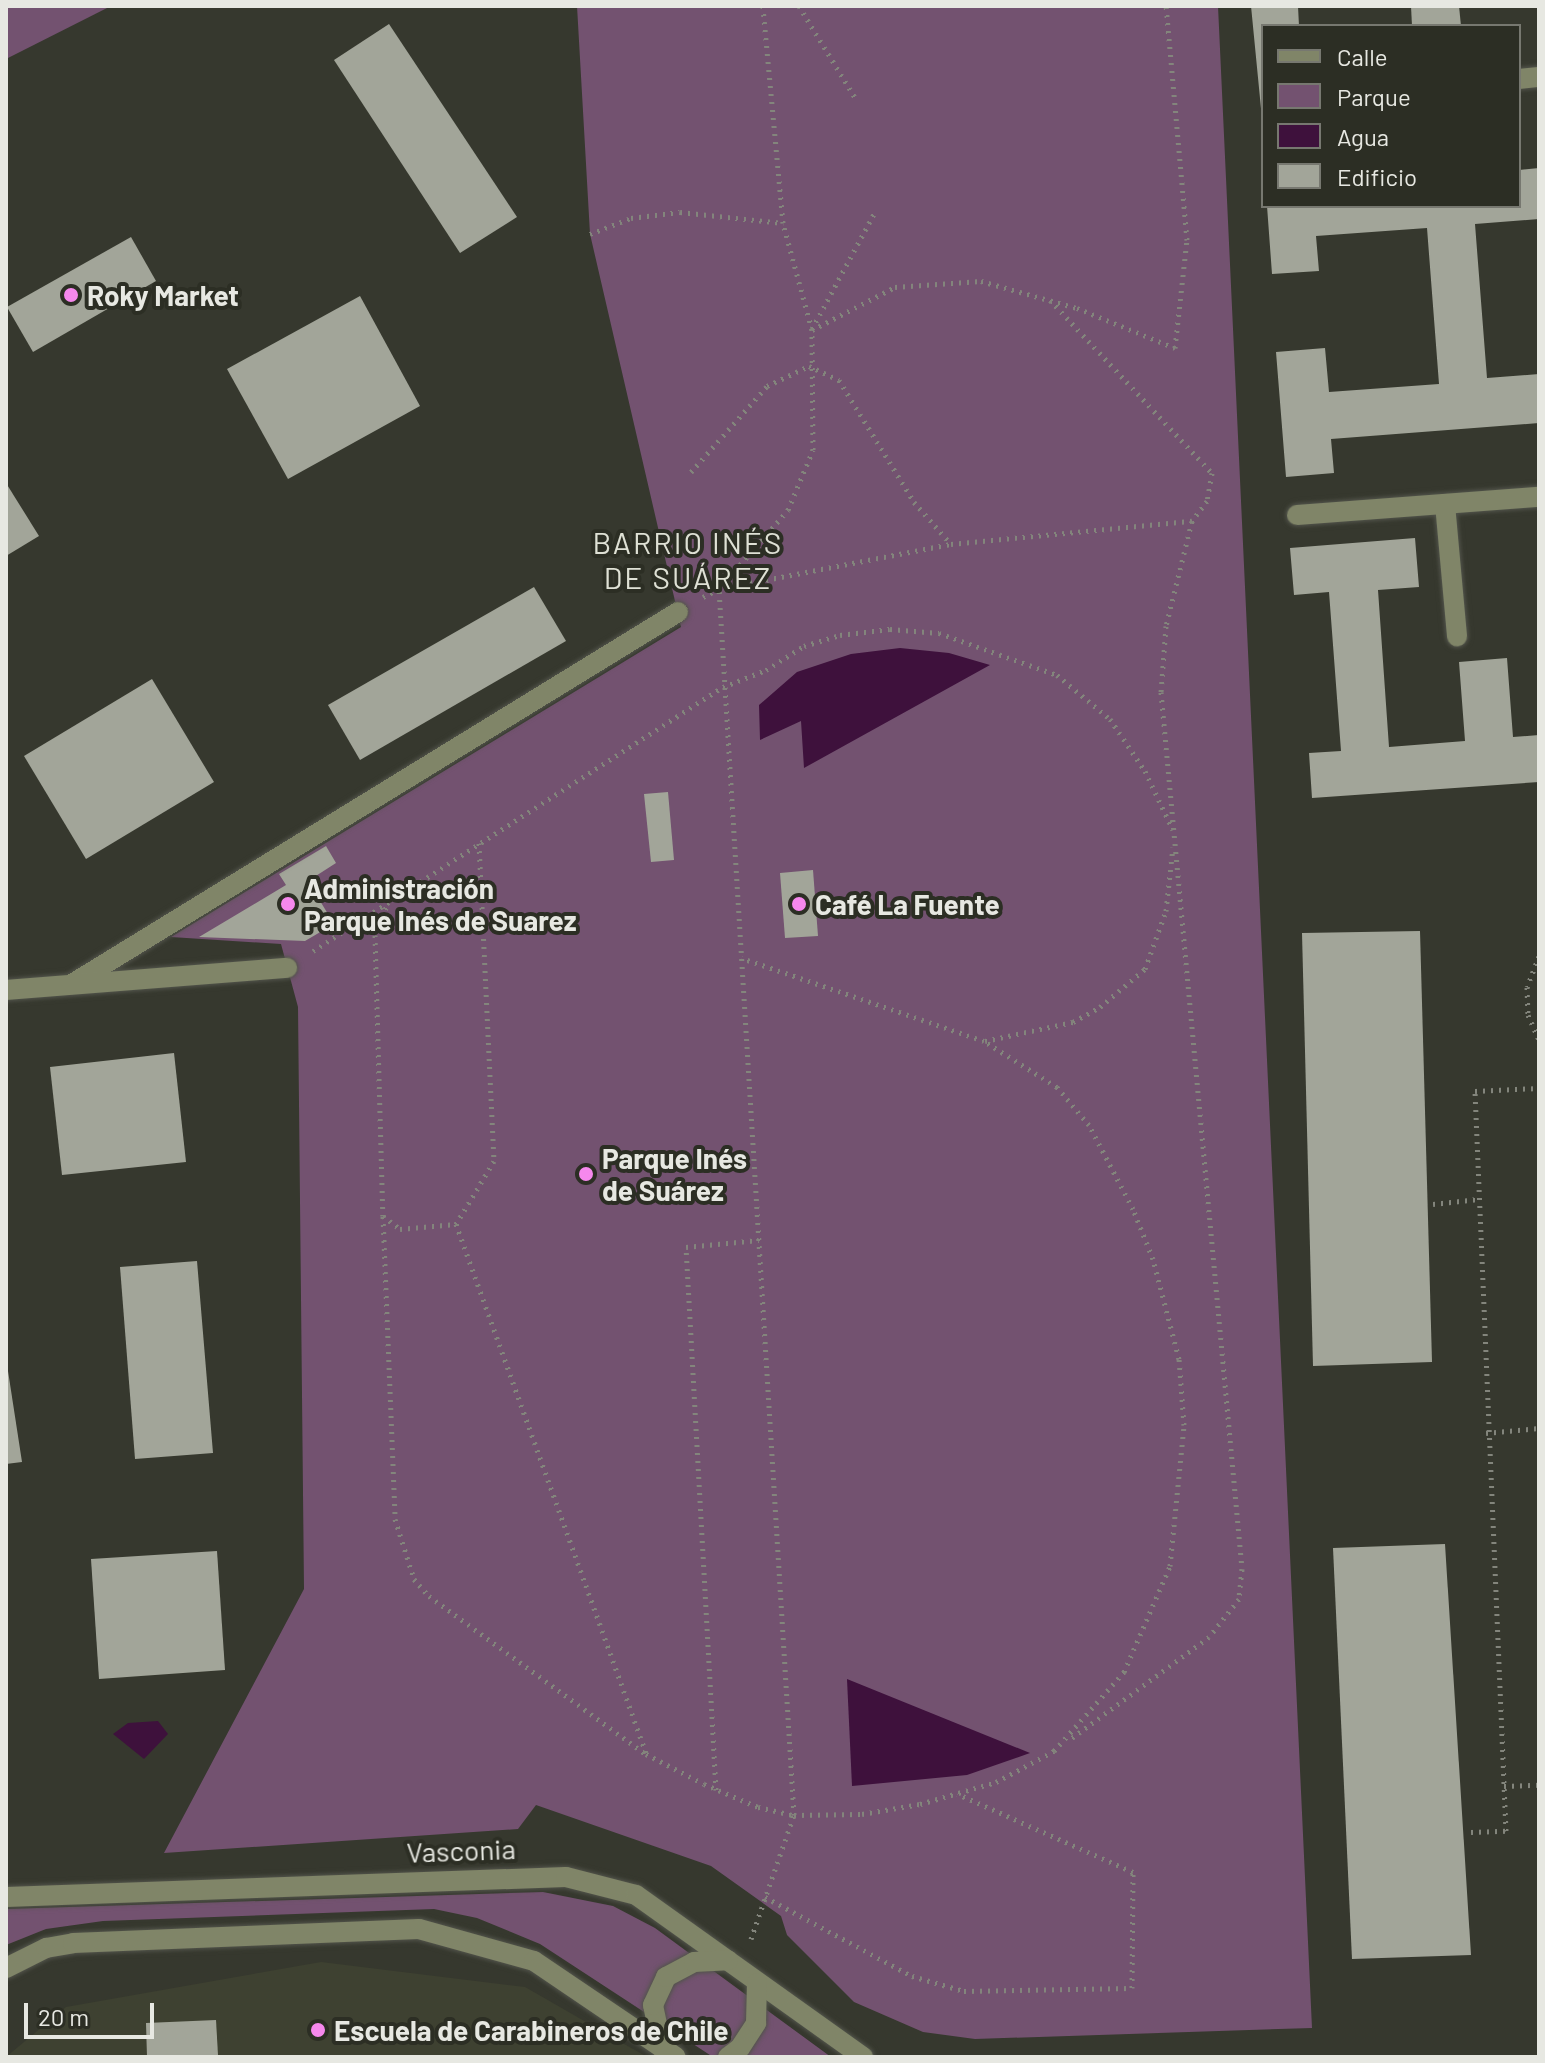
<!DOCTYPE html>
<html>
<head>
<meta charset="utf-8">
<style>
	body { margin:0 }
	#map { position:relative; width:1545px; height:2063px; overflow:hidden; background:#36382e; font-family:Barlow,sans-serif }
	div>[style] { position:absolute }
	.built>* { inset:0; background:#3e4131 }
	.green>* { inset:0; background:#735270 }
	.water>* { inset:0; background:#3e113c }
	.building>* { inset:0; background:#a2a599 }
	.path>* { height:5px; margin-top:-2.5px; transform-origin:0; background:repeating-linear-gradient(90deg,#83857c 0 2px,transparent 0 8px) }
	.roads { filter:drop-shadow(0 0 2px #52544b) drop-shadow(0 0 2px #52544b) }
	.minor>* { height:20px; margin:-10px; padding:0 10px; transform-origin:10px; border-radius:10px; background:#808568 }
	.dots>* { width:22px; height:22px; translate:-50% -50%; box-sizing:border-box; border:4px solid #2c2e24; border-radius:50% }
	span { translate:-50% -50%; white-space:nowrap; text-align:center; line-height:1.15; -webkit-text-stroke:8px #2c2e24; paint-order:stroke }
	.poi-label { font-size:28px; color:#e7e8e2; font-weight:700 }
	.left { translate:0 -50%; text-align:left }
	.street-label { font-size:28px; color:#e7e8e2 }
	.neighbourhood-label { font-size:30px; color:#dfe1d5; letter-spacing:2px }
	.frame { position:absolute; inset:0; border:8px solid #e7e8e2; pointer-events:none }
	.legend { position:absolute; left:1261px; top:24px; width:260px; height:184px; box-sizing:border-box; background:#2c2e24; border:2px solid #777870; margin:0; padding:10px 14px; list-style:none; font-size:24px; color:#e7e8e2 }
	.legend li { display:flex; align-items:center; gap:16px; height:40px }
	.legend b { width:40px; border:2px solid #777870 }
	.scale { position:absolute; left:24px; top:2003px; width:130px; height:36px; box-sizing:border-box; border:4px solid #e7e8e2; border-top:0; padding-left:10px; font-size:24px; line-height:28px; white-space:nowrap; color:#e7e8e2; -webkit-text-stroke:6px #2c2e24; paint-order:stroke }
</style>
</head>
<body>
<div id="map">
	<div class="built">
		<div style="clip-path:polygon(321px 1962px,525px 1987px,647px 2057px,6px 2057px,66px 2007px)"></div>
	</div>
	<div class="green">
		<div style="clip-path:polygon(6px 6px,111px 6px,6px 59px)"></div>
		<div style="clip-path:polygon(577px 6px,1218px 6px,1312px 2028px,975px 2039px,923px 2032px,854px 2002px,787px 1935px,781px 1916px,711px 1866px,536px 1805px,518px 1829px,164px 1853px,304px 1589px,298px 1007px,281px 944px,171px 937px,681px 627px,590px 234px)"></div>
		<div style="clip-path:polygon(543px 1892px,613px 1906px,655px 1928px,831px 2057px,713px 2057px,540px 1944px,477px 1918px,434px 1909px,103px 1921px,46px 1929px,6px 1945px,6px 1909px)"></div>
	</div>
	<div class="water">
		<div style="clip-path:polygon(900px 648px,949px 653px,990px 665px,804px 768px,801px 721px,760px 740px,759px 705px,797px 672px,851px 654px)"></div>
		<div style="clip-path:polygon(847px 1679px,1030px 1753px,967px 1775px,852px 1786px)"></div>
		<div style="clip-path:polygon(158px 1721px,168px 1734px,144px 1759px,113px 1734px,128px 1723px)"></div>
	</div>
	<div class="building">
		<div style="clip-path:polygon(1251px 6px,1298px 6px,1299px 26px,1263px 26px,1263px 129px)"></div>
		<div style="clip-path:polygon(1411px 6px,1459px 6px,1461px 26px,1412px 26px)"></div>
		<div style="clip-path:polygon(389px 24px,517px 217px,460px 253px,334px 60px)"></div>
		<div style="clip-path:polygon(1539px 168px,1539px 219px,1475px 224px,1487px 378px,1539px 374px,1539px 423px,1331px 439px,1334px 473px,1286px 477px,1276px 352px,1325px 348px,1329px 392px,1439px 384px,1427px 228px,1316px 236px,1319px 271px,1272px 274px,1267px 206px,1519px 206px,1519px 170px)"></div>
		<div style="clip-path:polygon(131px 237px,156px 281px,33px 352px,7px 307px)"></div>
		<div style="clip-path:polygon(360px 296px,420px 406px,288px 479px,227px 369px)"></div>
		<div style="clip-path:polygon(6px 483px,39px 536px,6px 556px)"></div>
		<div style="clip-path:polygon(1415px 538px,1419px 587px,1378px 590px,1389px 747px,1465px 741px,1459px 662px,1507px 658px,1513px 737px,1539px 735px,1539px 782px,1312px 798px,1309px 753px,1341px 751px,1329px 592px,1294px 595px,1290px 548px)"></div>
		<div style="clip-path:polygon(534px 587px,566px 641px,360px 760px,328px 705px)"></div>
		<div style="clip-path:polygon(152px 679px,214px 782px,86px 859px,24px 756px)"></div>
		<div style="clip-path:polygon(668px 792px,674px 860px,651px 862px,644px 794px)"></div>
		<div style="clip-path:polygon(326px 846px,336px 863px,308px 881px,334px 924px,305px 941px,199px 937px,286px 885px,279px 874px)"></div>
		<div style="clip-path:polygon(813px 870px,818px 936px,785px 938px,780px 873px)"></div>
		<div style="clip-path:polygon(1420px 931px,1432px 1362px,1313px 1366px,1302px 933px)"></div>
		<div style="clip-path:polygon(174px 1053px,186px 1162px,62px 1175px,50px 1067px)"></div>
		<div style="clip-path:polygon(197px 1261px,213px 1453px,135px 1459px,120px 1267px)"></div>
		<div style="clip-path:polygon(6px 1358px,22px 1462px,6px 1464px)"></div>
		<div style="clip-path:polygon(1445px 1544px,1471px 1955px,1352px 1959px,1333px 1548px)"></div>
		<div style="clip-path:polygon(217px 1551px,225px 1670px,99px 1679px,91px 1559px)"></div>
		<div style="clip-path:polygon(216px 2020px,218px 2055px,147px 2057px,146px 2023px)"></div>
	</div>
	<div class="path">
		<div style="left:799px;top:6px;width:109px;rotate:58.5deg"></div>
		<div style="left:590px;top:234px;width:44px;rotate:-21.3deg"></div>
		<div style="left:631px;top:218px;width:49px;rotate:-7deg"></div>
		<div style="left:680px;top:212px;width:104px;rotate:6.1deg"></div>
		<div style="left:1050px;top:300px;width:237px;rotate:46.9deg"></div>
		<div style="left:1212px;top:473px;width:28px;rotate:100deg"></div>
		<div style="left:1207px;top:501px;width:25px;rotate:127deg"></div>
		<div style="left:1192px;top:521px;width:108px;rotate:103.9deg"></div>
		<div style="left:1166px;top:626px;width:66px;rotate:94.3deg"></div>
		<div style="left:1161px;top:692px;width:881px;rotate:84.72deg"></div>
		<div style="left:1242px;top:1569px;width:30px;rotate:96deg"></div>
		<div style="left:1239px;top:1599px;width:48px;rotate:128.3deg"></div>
		<div style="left:1209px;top:1637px;width:175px;rotate:143.6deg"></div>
		<div style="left:812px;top:329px;width:133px;rotate:-61.7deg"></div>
		<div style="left:812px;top:330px;width:93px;rotate:-27.4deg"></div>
		<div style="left:895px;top:287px;width:86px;rotate:-4deg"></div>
		<div style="left:981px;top:281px;width:100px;rotate:15.7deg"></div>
		<div style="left:1077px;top:308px;width:106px;rotate:22.2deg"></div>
		<div style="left:1175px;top:348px;width:109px;rotate:-83.7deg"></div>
		<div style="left:1187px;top:240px;width:235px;rotate:-95.1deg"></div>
		<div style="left:691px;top:472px;width:115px;rotate:-48.5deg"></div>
		<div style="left:767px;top:386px;width:47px;rotate:-25.5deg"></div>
		<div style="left:809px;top:366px;width:33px;rotate:25deg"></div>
		<div style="left:839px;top:380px;width:143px;rotate:58.4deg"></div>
		<div style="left:914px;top:502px;width:55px;rotate:48.7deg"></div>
		<div style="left:703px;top:597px;width:18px;rotate:-27deg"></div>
		<div style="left:719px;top:589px;width:236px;rotate:-11deg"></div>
		<div style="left:951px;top:544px;width:242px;rotate:-5.5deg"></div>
		<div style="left:479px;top:843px;width:318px;rotate:87.3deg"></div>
		<div style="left:494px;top:1161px;width:74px;rotate:121.1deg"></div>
		<div style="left:456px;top:1224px;width:562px;rotate:70.24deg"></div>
		<div style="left:389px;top:900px;width:38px;rotate:112deg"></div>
		<div style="left:375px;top:935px;width:281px;rotate:88.4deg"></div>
		<div style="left:383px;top:1216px;width:303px;rotate:87.7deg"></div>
		<div style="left:395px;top:1519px;width:63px;rotate:72.4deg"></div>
		<div style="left:414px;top:1579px;width:23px;rotate:49deg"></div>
		<div style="left:429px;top:1596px;width:268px;rotate:36.1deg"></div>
		<div style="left:646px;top:1754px;width:65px;rotate:27.3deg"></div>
		<div style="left:704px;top:1784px;width:59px;rotate:23.1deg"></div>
		<div style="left:758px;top:1807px;width:37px;rotate:13deg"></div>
		<div style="left:794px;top:1815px;width:68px;rotate:-0.8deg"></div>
		<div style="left:862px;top:1814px;width:59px;rotate:-9.8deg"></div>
		<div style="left:920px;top:1804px;width:79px;rotate:-16.1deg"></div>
		<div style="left:996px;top:1782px;width:66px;rotate:-28.1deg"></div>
		<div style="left:1054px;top:1751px;width:106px;rotate:-48.5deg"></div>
		<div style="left:1124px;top:1672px;width:116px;rotate:-66.5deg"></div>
		<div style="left:1170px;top:1566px;width:142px;rotate:-84.3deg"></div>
		<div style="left:1184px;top:1425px;width:66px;rotate:-94.3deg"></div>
		<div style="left:1179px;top:1359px;width:103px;rotate:-104.6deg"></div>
		<div style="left:1153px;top:1259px;width:54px;rotate:-111.8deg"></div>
		<div style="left:1133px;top:1209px;width:95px;rotate:-117.6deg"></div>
		<div style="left:1089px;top:1125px;width:50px;rotate:-130.1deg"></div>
		<div style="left:1057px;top:1087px;width:86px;rotate:-147.8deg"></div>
		<div style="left:984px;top:1041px;width:256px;rotate:-161.1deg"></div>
		<div style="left:313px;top:951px;width:488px;rotate:-32.8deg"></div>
		<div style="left:723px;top:687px;width:46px;rotate:-21.6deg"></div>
		<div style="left:766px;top:670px;width:45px;rotate:-32.3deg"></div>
		<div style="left:804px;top:646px;width:38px;rotate:-17deg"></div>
		<div style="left:840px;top:635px;width:50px;rotate:-6.8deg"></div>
		<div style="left:890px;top:629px;width:49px;rotate:4.7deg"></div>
		<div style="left:939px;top:633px;width:125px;rotate:19.6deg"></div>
		<div style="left:1057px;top:675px;width:69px;rotate:39.7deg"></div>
		<div style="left:1110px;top:719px;width:63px;rotate:56.1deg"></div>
		<div style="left:1145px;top:771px;width:65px;rotate:64.6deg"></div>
		<div style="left:1539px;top:956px;width:33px;rotate:111deg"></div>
		<div style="left:1527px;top:987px;width:28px;rotate:88deg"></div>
		<div style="left:1528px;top:1015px;width:27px;rotate:66deg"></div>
		<div style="left:985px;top:1041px;width:90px;rotate:-12.2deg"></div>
		<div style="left:1073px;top:1022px;width:31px;rotate:-29deg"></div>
		<div style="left:1100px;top:1007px;width:59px;rotate:-40.2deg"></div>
		<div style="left:1145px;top:969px;width:62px;rotate:-70.1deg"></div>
		<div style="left:1166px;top:911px;width:64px;rotate:-83.8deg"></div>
		<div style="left:1433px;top:1204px;width:46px;rotate:-6.2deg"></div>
		<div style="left:383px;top:1216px;width:21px;rotate:37deg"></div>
		<div style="left:400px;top:1229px;width:56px;rotate:-5.1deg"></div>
		<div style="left:1486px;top:1433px;width:53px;rotate:-5.4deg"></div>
		<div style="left:1504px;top:1786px;width:35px;rotate:-2deg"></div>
		<div style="left:716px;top:1790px;width:544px;rotate:-93.16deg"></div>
		<div style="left:686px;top:1247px;width:73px;rotate:-5.5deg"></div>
		<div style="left:1471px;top:1832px;width:35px;rotate:-2deg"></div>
		<div style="left:1506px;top:1831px;width:741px;rotate:-92.4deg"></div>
		<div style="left:1475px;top:1091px;width:64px;rotate:-2.7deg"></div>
		<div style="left:765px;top:1897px;width:167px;rotate:28.3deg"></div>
		<div style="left:912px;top:1976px;width:54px;rotate:16.1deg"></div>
		<div style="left:964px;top:1991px;width:168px;rotate:-1deg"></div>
		<div style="left:1132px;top:1988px;width:116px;rotate:-89.5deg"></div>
		<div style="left:1133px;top:1872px;width:192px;rotate:-156deg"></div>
		<div style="left:751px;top:1939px;width:131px;rotate:-70.9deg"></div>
		<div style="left:794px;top:1815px;width:1228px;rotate:-93.5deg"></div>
		<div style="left:719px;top:589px;width:105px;rotate:-48.9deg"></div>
		<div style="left:788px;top:510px;width:65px;rotate:-67.4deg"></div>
		<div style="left:813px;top:450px;width:120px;rotate:-90.5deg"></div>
		<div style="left:812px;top:330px;width:111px;rotate:-105.2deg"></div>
		<div style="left:783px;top:223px;width:218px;rotate:-95.3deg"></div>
	</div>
	<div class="roads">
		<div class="minor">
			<div style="left:1519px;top:79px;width:20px;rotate:-6deg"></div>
			<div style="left:1445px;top:504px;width:133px;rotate:84.8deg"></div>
			<div style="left:1297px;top:515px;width:243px;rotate:-4.3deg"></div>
			<div style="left:72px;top:984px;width:711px;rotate:-31.54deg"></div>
			<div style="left:6px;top:990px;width:282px;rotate:-4.5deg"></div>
			<div style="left:6px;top:1897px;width:560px;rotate:-2.05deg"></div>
			<div style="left:566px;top:1877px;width:72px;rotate:14.4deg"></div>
			<div style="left:636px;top:1895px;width:279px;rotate:35.5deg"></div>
			<div style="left:6px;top:1968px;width:45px;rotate:-26.6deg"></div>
			<div style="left:46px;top:1948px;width:27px;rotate:-10deg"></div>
			<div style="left:73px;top:1943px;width:346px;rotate:-2.3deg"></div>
			<div style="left:419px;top:1929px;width:119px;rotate:15.5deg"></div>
			<div style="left:534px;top:1961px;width:171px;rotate:34.1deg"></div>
			<div style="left:662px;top:2048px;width:44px;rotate:-101.8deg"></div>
			<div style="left:653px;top:2005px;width:31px;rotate:-65deg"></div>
			<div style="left:666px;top:1977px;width:32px;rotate:-28deg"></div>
			<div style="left:694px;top:1962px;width:34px;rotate:-3deg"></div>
			<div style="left:728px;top:2057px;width:15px;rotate:-37deg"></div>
			<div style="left:740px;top:2048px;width:30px;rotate:-57deg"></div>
			<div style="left:756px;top:2023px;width:40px;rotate:-88.6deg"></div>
		</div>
	</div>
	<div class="dots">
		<div style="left:71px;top:295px;background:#f688ed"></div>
		<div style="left:288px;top:904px;background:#f688ed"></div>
		<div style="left:799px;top:904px;background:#f688ed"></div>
		<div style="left:586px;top:1174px;background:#f688ed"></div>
		<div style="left:318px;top:2030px;background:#f688ed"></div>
	</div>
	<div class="poi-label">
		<span class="left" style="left:87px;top:295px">Roky Market</span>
		<span class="left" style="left:304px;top:904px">Administración<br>Parque Inés de Suarez</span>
		<span class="left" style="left:815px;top:904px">Café La Fuente</span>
		<span class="left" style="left:602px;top:1174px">Parque Inés<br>de Suárez</span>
		<span class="left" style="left:334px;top:2030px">Escuela de Carabineros de Chile</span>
	</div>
	<div class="street-label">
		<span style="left:461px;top:1850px;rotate:-2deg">Vasconia</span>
	</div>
	<div class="neighbourhood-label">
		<span style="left:688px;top:559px">BARRIO INÉS<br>DE SUÁREZ</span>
	</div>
	<div class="frame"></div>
	<ul class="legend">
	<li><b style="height:10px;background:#808568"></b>Calle</li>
	<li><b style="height:22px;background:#735270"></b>Parque</li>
	<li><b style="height:22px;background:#3e113c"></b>Agua</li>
	<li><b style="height:22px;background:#a2a599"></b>Edificio</li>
	</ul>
	<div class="scale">20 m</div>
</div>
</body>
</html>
